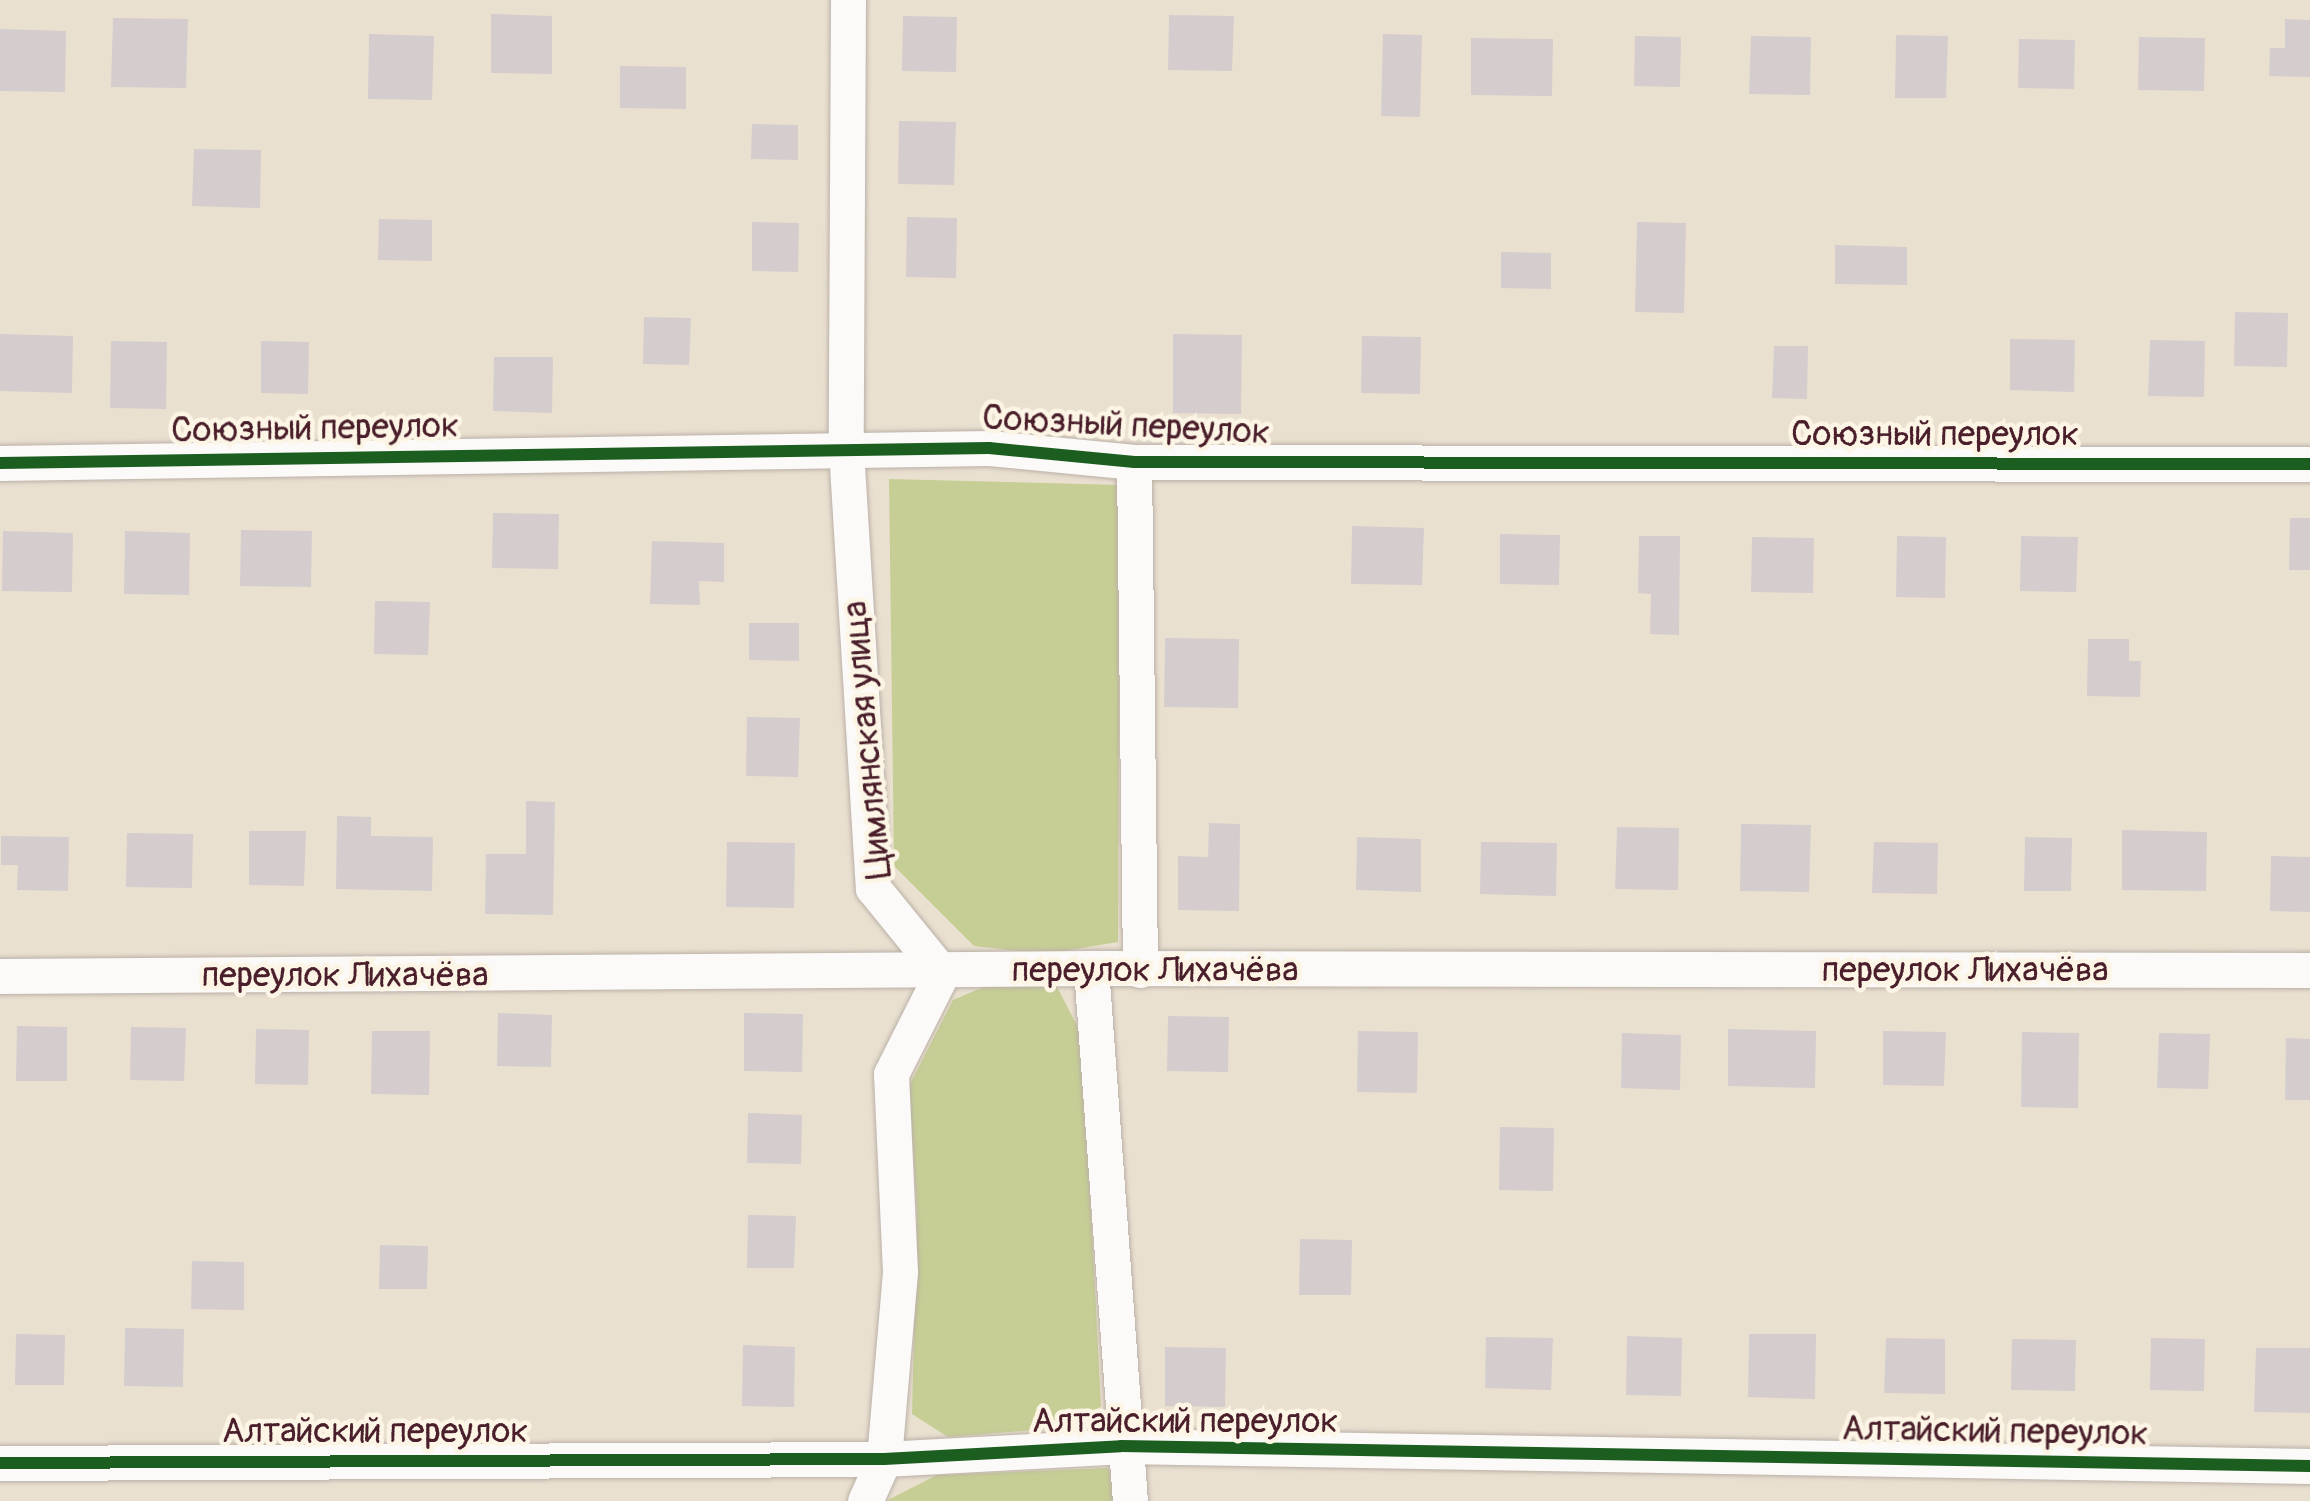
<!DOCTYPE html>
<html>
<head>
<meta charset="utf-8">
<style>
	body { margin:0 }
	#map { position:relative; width:2310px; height:1501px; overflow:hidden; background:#eae0d0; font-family:Pangolin,sans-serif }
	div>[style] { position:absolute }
	.green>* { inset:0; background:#c6ce95 }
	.building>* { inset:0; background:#d5cccd }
	.roads { filter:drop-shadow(0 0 2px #bab0a7) drop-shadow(0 0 2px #bab0a7) }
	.street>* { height:35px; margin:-17.5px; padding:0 17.5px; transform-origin:17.5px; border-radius:17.5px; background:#fcfaf8 }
	.cycleway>* { height:12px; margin:-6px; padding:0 6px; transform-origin:6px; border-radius:6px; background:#1b5e20 }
	span { translate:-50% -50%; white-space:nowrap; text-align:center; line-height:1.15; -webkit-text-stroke:9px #fcf5e5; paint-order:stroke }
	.street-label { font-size:35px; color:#4a1f2b }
</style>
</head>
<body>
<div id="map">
	<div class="green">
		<div style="clip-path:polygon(889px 479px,1120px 485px,1118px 942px,1046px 954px,974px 946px,894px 866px)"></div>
		<div style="clip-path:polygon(988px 985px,1056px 985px,1082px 1035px,1101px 1406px,1082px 1426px,948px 1437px,912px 1414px,917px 1211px,909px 1086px,953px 1000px)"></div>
		<div style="clip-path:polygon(1108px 1468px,1122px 1501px,886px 1501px,937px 1475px)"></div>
	</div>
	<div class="building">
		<div style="clip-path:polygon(491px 14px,552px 16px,552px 74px,491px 73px)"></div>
		<div style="clip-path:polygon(1169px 15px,1234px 16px,1232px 71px,1168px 70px)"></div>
		<div style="clip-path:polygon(903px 16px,957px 17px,956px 72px,902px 71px)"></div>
		<div style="clip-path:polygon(113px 18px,188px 19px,186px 88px,111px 87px)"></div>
		<div style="clip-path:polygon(2285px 19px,2310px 20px,2310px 77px,2269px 76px,2270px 48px,2285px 48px)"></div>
		<div style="clip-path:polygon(0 29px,66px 31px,65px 92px,0 91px)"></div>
		<div style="clip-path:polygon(369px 34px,434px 36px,432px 100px,368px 99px)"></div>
		<div style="clip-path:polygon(1383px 34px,1422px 35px,1420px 117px,1381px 116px)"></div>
		<div style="clip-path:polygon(1896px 35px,1948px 36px,1946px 98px,1895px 98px)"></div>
		<div style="clip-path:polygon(1635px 36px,1681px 37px,1680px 87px,1634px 86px)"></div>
		<div style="clip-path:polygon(1751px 36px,1811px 37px,1810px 95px,1749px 94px)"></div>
		<div style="clip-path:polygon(2139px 37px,2205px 38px,2204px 91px,2138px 90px)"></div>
		<div style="clip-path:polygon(1471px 38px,1553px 39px,1552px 96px,1471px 95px)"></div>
		<div style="clip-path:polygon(2019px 39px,2075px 40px,2074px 89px,2018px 88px)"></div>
		<div style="clip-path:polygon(620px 66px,686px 67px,686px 109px,620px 108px)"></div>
		<div style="clip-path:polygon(899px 121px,956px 122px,954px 185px,898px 184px)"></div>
		<div style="clip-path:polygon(752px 124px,798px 125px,798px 160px,751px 159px)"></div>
		<div style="clip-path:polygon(194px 149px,261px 150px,260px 208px,192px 206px)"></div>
		<div style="clip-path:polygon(907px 217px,957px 218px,956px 278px,906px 277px)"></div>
		<div style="clip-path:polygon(379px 219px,432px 220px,432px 261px,378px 260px)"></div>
		<div style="clip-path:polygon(752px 222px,799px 223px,798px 272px,752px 271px)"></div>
		<div style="clip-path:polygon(1637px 222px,1686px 223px,1684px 313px,1635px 312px)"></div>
		<div style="clip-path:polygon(1835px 245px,1907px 247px,1907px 285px,1835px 284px)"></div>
		<div style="clip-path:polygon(1501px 252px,1551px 253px,1551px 289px,1501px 288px)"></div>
		<div style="clip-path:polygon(2235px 312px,2288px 313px,2287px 367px,2234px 366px)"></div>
		<div style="clip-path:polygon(644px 317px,691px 318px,689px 365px,643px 364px)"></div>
		<div style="clip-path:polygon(0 334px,73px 336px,72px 393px,0 391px)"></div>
		<div style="clip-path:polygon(1173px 334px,1242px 335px,1241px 414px,1173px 413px)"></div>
		<div style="clip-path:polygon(1362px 336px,1421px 337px,1420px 394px,1361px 393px)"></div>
		<div style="clip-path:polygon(2010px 339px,2075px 340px,2074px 392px,2010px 390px)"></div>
		<div style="clip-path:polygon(2150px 340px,2205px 341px,2204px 397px,2148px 396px)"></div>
		<div style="clip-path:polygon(111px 341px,167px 342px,166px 409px,110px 408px)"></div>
		<div style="clip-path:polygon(261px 341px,309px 342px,308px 394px,261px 393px)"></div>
		<div style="clip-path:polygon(1774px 346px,1808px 346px,1807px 399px,1772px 398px)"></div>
		<div style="clip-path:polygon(494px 357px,553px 357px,552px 413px,493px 411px)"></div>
		<div style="clip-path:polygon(493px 513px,559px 514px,558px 569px,492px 568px)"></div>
		<div style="clip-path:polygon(2290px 518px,2310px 518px,2310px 570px,2289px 570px)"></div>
		<div style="clip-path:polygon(1352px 526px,1424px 528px,1422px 585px,1351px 584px)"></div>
		<div style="clip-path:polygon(241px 530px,312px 531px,311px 587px,240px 586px)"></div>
		<div style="clip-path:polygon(3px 531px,73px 533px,72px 592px,2px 591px)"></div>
		<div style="clip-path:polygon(125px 531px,190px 533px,189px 595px,124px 594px)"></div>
		<div style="clip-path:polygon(1500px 534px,1560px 535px,1559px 585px,1500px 584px)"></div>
		<div style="clip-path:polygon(1639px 536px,1680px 536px,1679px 635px,1650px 634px,1651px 594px,1638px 593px)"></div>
		<div style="clip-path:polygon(1897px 536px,1946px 537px,1945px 598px,1896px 597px)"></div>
		<div style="clip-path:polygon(2021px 536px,2078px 537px,2076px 592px,2020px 591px)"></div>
		<div style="clip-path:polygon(1752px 537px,1814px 538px,1813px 593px,1751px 592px)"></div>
		<div style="clip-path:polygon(652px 541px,724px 543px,724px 582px,699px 581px,700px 605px,650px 604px)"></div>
		<div style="clip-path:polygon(375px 601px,430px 602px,428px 655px,374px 654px)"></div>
		<div style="clip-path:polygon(749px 623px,799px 623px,799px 661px,749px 660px)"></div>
		<div style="clip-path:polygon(1165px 638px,1239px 639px,1238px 708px,1164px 707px)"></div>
		<div style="clip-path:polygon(2088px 639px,2129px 639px,2129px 661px,2141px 661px,2140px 697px,2087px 696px)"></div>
		<div style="clip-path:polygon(747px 717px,800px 718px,798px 777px,746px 776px)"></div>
		<div style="clip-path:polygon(526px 801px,555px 802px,553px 915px,485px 914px,486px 854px,526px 854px)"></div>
		<div style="clip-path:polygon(337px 816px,371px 817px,371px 836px,433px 837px,432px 891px,336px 889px)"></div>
		<div style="clip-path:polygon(1209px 823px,1240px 824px,1239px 911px,1178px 910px,1178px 856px,1208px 857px)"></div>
		<div style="clip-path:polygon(1741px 824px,1811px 825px,1809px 892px,1740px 891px)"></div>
		<div style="clip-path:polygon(1617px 827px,1679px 828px,1678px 890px,1615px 889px)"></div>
		<div style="clip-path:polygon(2122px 830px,2207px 832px,2206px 891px,2122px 890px)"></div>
		<div style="clip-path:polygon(249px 831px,306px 831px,304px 886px,249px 885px)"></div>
		<div style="clip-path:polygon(127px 833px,193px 834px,192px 888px,126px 887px)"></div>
		<div style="clip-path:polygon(1px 836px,69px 837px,68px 891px,17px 890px,18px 865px,1px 865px)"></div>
		<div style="clip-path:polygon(1357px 837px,1421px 839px,1421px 892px,1356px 890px)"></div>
		<div style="clip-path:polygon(2025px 837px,2072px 838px,2071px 891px,2024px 891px)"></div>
		<div style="clip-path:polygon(727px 842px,795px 843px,794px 908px,726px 907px)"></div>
		<div style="clip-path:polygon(1481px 842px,1557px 843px,1556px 896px,1480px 894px)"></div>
		<div style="clip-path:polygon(1874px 842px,1938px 843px,1937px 894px,1872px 893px)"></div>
		<div style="clip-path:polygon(2271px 856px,2310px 857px,2310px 912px,2270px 911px)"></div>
		<div style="clip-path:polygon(498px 1013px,552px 1015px,551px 1067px,497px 1066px)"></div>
		<div style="clip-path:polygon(744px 1013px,803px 1014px,802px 1072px,744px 1071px)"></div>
		<div style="clip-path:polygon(1168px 1016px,1229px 1017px,1228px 1072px,1167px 1071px)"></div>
		<div style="clip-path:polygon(17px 1026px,67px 1027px,67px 1081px,16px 1081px)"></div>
		<div style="clip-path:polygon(131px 1027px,186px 1028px,184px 1081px,130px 1080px)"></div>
		<div style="clip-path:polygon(256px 1029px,309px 1030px,308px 1085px,255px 1084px)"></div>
		<div style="clip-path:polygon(1728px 1029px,1816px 1031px,1815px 1088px,1728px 1086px)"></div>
		<div style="clip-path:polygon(372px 1031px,430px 1031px,429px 1095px,371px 1094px)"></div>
		<div style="clip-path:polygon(1358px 1031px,1418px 1032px,1417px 1093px,1357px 1092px)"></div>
		<div style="clip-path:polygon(1883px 1031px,1946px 1032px,1944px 1086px,1883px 1085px)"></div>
		<div style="clip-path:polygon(2022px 1032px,2079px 1033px,2078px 1108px,2021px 1107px)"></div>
		<div style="clip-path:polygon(1622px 1033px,1681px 1035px,1680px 1090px,1621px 1088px)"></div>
		<div style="clip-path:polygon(2159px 1033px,2210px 1034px,2208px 1089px,2157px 1088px)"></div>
		<div style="clip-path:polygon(2286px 1038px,2310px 1039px,2310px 1100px,2285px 1100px)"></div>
		<div style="clip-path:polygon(748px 1113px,802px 1115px,801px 1164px,747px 1163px)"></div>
		<div style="clip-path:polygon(1500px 1127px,1554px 1128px,1553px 1191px,1499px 1190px)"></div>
		<div style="clip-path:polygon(748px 1215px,796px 1216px,794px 1268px,747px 1268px)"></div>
		<div style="clip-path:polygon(1300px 1239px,1352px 1240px,1351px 1295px,1299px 1295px)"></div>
		<div style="clip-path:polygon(380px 1245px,428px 1246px,427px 1289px,379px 1289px)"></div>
		<div style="clip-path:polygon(192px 1261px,244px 1262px,244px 1310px,191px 1309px)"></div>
		<div style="clip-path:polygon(125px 1328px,184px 1329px,183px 1387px,124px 1386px)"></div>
		<div style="clip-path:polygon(16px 1334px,65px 1335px,64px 1385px,15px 1385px)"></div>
		<div style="clip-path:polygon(1749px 1334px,1816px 1334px,1815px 1399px,1748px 1397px)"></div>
		<div style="clip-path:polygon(1627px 1336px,1682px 1338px,1681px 1396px,1626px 1395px)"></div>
		<div style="clip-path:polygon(1486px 1337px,1553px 1338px,1551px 1390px,1485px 1388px)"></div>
		<div style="clip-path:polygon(1886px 1338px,1945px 1339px,1945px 1394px,1884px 1393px)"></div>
		<div style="clip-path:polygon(2151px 1338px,2205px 1339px,2204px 1391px,2150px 1390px)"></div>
		<div style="clip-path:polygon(2012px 1339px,2076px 1340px,2075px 1391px,2011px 1390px)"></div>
		<div style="clip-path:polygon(743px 1345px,795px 1347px,794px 1407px,742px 1406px)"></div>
		<div style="clip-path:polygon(1165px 1347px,1226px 1348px,1225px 1407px,1165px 1406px)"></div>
		<div style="clip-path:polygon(2256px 1348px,2310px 1348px,2310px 1413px,2254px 1412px)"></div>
	</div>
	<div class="roads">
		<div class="street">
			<div style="left:848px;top:0;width:449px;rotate:90.3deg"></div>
			<div style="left:846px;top:449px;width:440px;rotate:86.5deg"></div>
			<div style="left:873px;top:888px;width:109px;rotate:50.9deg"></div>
			<div style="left:942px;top:973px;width:113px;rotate:116.8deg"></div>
			<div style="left:891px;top:1074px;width:198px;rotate:87.4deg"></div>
			<div style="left:900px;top:1272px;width:188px;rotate:94.9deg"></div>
			<div style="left:884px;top:1459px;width:46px;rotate:114.3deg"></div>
			<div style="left:1134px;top:462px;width:508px;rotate:89.32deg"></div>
			<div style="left:0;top:463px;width:989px;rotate:-0.87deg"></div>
			<div style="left:989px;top:448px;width:146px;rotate:5.5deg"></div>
			<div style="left:1134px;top:462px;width:1176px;rotate:0.1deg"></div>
			<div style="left:1091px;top:968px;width:534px;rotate:85.82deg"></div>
			<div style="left:0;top:976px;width:1091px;rotate:-0.42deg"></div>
			<div style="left:1091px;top:968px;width:1219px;rotate:0.09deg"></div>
			<div style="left:0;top:1463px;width:884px;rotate:-0.26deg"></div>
			<div style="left:884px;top:1459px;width:237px;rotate:-3.1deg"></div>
			<div style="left:1121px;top:1446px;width:1189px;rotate:0.96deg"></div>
		</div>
	</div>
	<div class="cycleway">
		<div style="left:0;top:463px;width:989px;rotate:-0.87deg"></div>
		<div style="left:989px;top:448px;width:146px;rotate:5.5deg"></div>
		<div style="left:1134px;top:462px;width:1176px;rotate:0.1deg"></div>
		<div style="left:0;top:1463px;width:884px;rotate:-0.26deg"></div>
		<div style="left:884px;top:1459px;width:237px;rotate:-3.1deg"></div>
		<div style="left:1121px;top:1446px;width:1189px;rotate:0.96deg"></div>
	</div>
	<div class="street-label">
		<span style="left:1126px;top:425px;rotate:3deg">Союзный переулок</span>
		<span style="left:315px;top:428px;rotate:-1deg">Союзный переулок</span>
		<span style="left:1935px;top:434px">Союзный переулок</span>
		<span style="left:867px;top:740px;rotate:-95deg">Цимлянская улица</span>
		<span style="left:1155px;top:970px">переулок Лихачёва</span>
		<span style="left:1965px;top:970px">переулок Лихачёва</span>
		<span style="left:345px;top:975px">переулок Лихачёва</span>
		<span style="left:1185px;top:1421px">Алтайский переулок</span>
		<span style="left:375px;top:1431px">Алтайский переулок</span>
		<span style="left:1995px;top:1431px;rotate:1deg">Алтайский переулок</span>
	</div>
</div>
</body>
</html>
